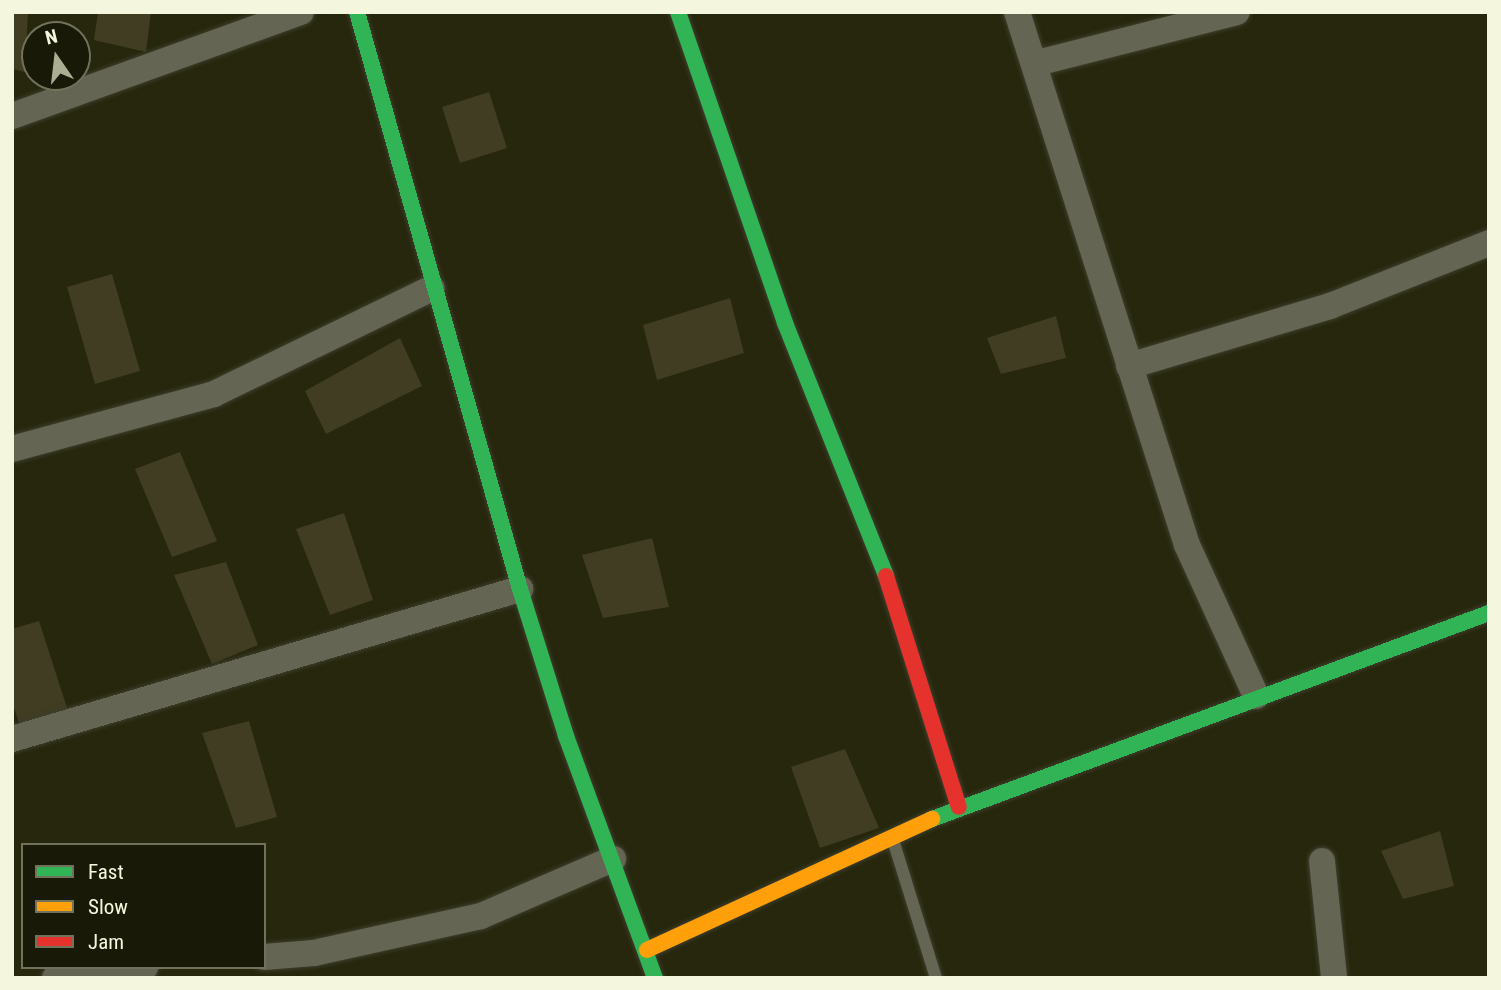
<!DOCTYPE html>
<html>
<head>
<meta charset="utf-8">
<style>
	body { margin:0 }
	#map { position:relative; width:1501px; height:990px; overflow:hidden; background:#26270c; font-family:"Roboto Condensed",sans-serif }
	div>[style] { position:absolute }
	.building>* { inset:0; background:#403d23 }
	.roads { filter:drop-shadow(0 0 2px #3e3e2d) drop-shadow(0 0 2px #3e3e2d) }
	.lane>* { height:12px; margin:-6px; padding:0 6px; transform-origin:6px; border-radius:6px; background:#646553 }
	.street>* { height:26px; margin:-13px; padding:0 13px; transform-origin:13px; border-radius:13px; background:#646553 }
	.fast>* { height:16px; margin:-8px; padding:0 8px; transform-origin:8px; border-radius:8px; background:#30b455 }
	.slow>* { height:16px; margin:-8px; padding:0 8px; transform-origin:8px; border-radius:8px; background:#ff9f0a }
	.jam>* { height:16px; margin:-8px; padding:0 8px; transform-origin:8px; border-radius:8px; background:#e5322d }
	span { translate:-50% -50%; white-space:nowrap; text-align:center; line-height:1.15; -webkit-text-stroke:7px #181906; paint-order:stroke }
	.frame { position:absolute; inset:0; border:14px solid #f4f7dd; pointer-events:none }
	.legend { position:absolute; left:21px; top:843px; width:245px; height:126px; box-sizing:border-box; background:#181906; border:2px solid #70725c; margin:0; padding:9px 12px; list-style:none; font-size:21px; color:#f4f7dd }
	.legend li { display:flex; align-items:center; gap:14px; height:35px }
	.legend b { width:35px; border:2px solid #70725c }
	.north { position:absolute; left:21px; top:21px; width:70px; height:70px; box-sizing:border-box; background:#181906; border:2px solid #70725c; border-radius:50%; rotate:346deg; font-size:19px; font-weight:700; line-height:28px; text-align:center; color:#f4f7dd }
	.north::after { content:''; display:block; margin:auto; width:24px; height:32px; background:#acae94; clip-path:polygon(50% 0,100% 100%,50% 72%,0 100%) }
</style>
</head>
<body>
<div id="map">
	<div class="building">
		<div style="clip-path:polygon(12px 12px,28px 12px,25px 72px,12px 69px)"></div>
		<div style="clip-path:polygon(98px 12px,151px 12px,146px 52px,94px 40px)"></div>
		<div style="clip-path:polygon(489px 92px,507px 148px,460px 163px,442px 107px)"></div>
		<div style="clip-path:polygon(112px 274px,140px 371px,95px 384px,67px 287px)"></div>
		<div style="clip-path:polygon(730px 298px,744px 353px,657px 380px,643px 325px)"></div>
		<div style="clip-path:polygon(1056px 316px,1066px 358px,1001px 374px,987px 338px)"></div>
		<div style="clip-path:polygon(400px 338px,422px 386px,326px 434px,305px 391px)"></div>
		<div style="clip-path:polygon(180px 452px,217px 541px,172px 557px,135px 469px)"></div>
		<div style="clip-path:polygon(344px 513px,373px 600px,330px 615px,296px 529px)"></div>
		<div style="clip-path:polygon(652px 538px,669px 607px,603px 618px,582px 555px)"></div>
		<div style="clip-path:polygon(226px 562px,258px 645px,212px 664px,174px 575px)"></div>
		<div style="clip-path:polygon(39px 621px,69px 714px,21px 729px,12px 702px,12px 629px)"></div>
		<div style="clip-path:polygon(249px 721px,277px 817px,236px 828px,202px 733px)"></div>
		<div style="clip-path:polygon(845px 749px,879px 828px,820px 848px,791px 767px)"></div>
		<div style="clip-path:polygon(1440px 831px,1454px 886px,1403px 899px,1381px 851px)"></div>
	</div>
	<div class="roads">
		<div class="lane">
			<div style="left:893px;top:840px;width:145px;rotate:72.7deg"></div>
		</div>
		<div class="street">
			<div style="left:1017px;top:12px;width:559px;rotate:72.31deg"></div>
			<div style="left:1187px;top:545px;width:166px;rotate:65.4deg"></div>
			<div style="left:1037px;top:63px;width:206px;rotate:-14.3deg"></div>
			<div style="left:12px;top:116px;width:307px;rotate:-19.8deg"></div>
			<div style="left:1129px;top:366px;width:210px;rotate:-16.6deg"></div>
			<div style="left:1330px;top:306px;width:171px;rotate:-21.6deg"></div>
			<div style="left:12px;top:449px;width:209px;rotate:-15.2deg"></div>
			<div style="left:214px;top:394px;width:242px;rotate:-25.9deg"></div>
			<div style="left:12px;top:739px;width:530px;rotate:-16.45deg"></div>
			<div style="left:1322px;top:861px;width:118px;rotate:84.1deg"></div>
			<div style="left:264px;top:957px;width:50px;rotate:-4.6deg"></div>
			<div style="left:314px;top:953px;width:171px;rotate:-12.5deg"></div>
			<div style="left:481px;top:916px;width:144px;rotate:-23.4deg"></div>
			<div style="left:55px;top:978px;width:91px;rotate:-7deg"></div>
		</div>
		<div class="fast">
			<div style="left:357px;top:12px;width:600px;rotate:74.23deg"></div>
			<div style="left:520px;top:589px;width:154px;rotate:72.6deg"></div>
			<div style="left:566px;top:736px;width:258px;rotate:69.8deg"></div>
			<div style="left:678px;top:12px;width:329px;rotate:71deg"></div>
			<div style="left:785px;top:323px;width:272px;rotate:68.2deg"></div>
			<div style="left:932px;top:819px;width:594px;rotate:-20.3deg"></div>
		</div>
		<div class="slow">
			<div style="left:647px;top:950px;width:314px;rotate:-24.7deg"></div>
		</div>
		<div class="jam">
			<div style="left:886px;top:576px;width:242px;rotate:72.5deg"></div>
		</div>
	</div>
	<div class="frame"></div>
	<ul class="legend">
	<li><b style="height:9px;background:#30b455"></b>Fast</li>
	<li><b style="height:9px;background:#ff9f0a"></b>Slow</li>
	<li><b style="height:9px;background:#e5322d"></b>Jam</li>
	</ul>
	<div class="north">N</div>
</div>
</body>
</html>
